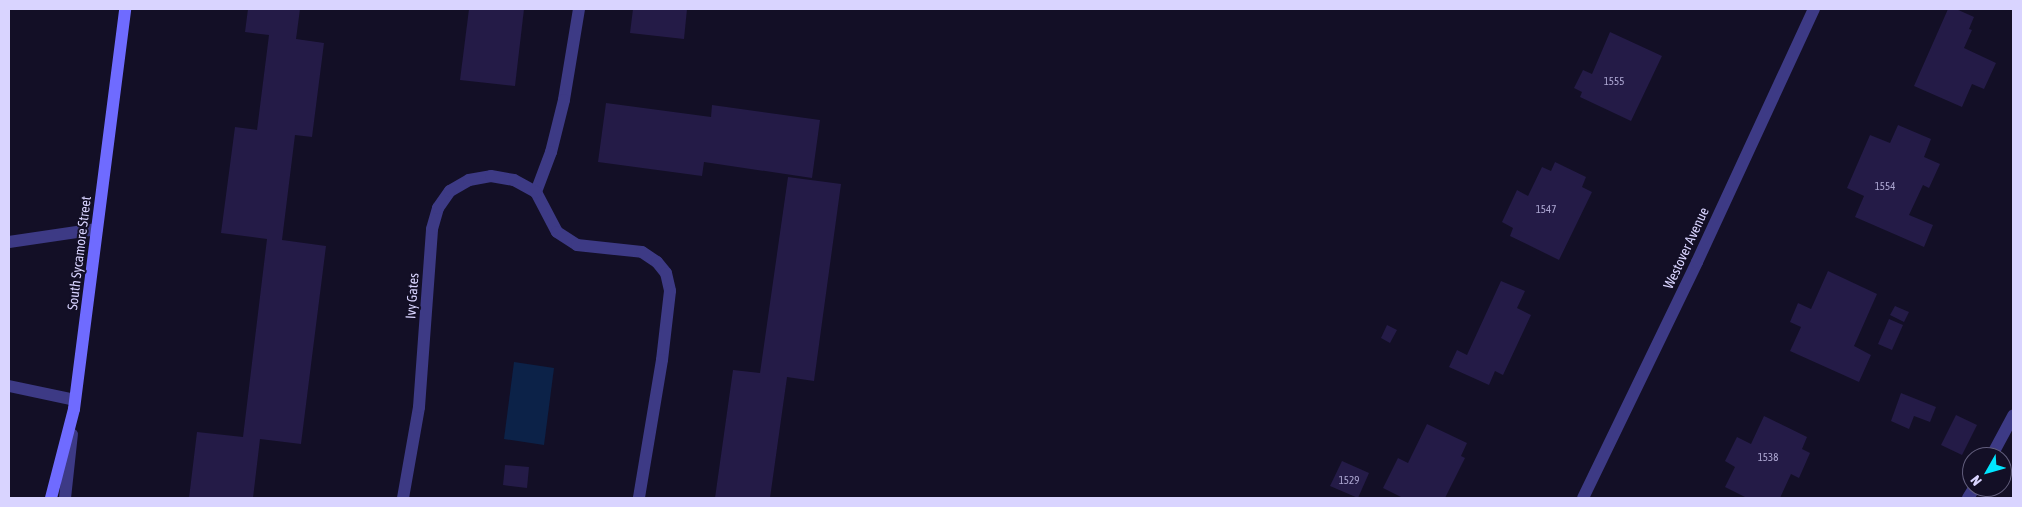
<!DOCTYPE html>
<html>
<head>
<meta charset="utf-8">
<style>
	body { margin:0 }
	#map { position:relative; width:2022px; height:507px; overflow:hidden; background:#130f26; font-family:"Asap Condensed",sans-serif }
	div>[style] { position:absolute }
	.water>* { inset:0; background:#0c2248 }
	.building>* { inset:0; background:#241b47 }
	.service>* { height:12px; margin:-6px; padding:0 6px; transform-origin:6px; border-radius:6px; background:#3d3a85 }
	.minor>* { height:12px; margin:-6px; padding:0 6px; transform-origin:6px; border-radius:6px; background:#3d3a85 }
	.secondary>* { height:12px; margin:-6px; padding:0 6px; transform-origin:6px; border-radius:6px; background:#6f6bff }
	span { translate:-50% -50%; white-space:nowrap; text-align:center; line-height:1.15; -webkit-text-stroke:4px #130f26; paint-order:stroke }
	.number-label { font-size:11px; color:#aca6d1 }
	.number-label span { -webkit-text-stroke-width:0 }
	.street-label { font-size:14px; color:#d9d4ff }
	.frame { position:absolute; inset:0; border:10px solid #d9d4ff; pointer-events:none }
	.north { position:absolute; left:1962px; top:447px; width:50px; height:50px; box-sizing:border-box; background:#130f26; border:1px solid #625e7d; border-radius:50%; rotate:232deg; font-size:14px; font-weight:700; line-height:20px; text-align:center; color:#d9d4ff }
	.north::after { content:''; display:block; margin:auto; width:18px; height:22px; background:#00e5ff; clip-path:polygon(50% 0,100% 100%,50% 72%,0 100%) }
</style>
</head>
<body>
<div id="map">
	<div class="water">
		<div style="clip-path:polygon(514px 362px,554px 368px,544px 445px,504px 439px)"></div>
	</div>
	<div class="building">
		<div style="clip-path:polygon(248px 9px,300px 9px,296px 39px,324px 43px,312px 137px,295px 135px,282px 240px,326px 246px,301px 444px,260px 439px,253px 498px,189px 498px,197px 432px,243px 437px,267px 239px,221px 233px,235px 127px,257px 130px,269px 35px,245px 32px)"></div>
		<div style="clip-path:polygon(469px 9px,524px 9px,515px 86px,460px 80px)"></div>
		<div style="clip-path:polygon(633px 9px,687px 9px,684px 39px,630px 33px)"></div>
		<div style="clip-path:polygon(1948px 9px,1956px 9px,1974px 17px,1969px 29px,1972px 30px,1964px 48px,1996px 63px,1984px 89px,1972px 84px,1962px 107px,1914px 86px)"></div>
		<div style="clip-path:polygon(1610px 32px,1662px 56px,1631px 121px,1580px 97px,1582px 92px,1574px 88px,1583px 70px,1592px 74px)"></div>
		<div style="clip-path:polygon(606px 103px,711px 117px,712px 105px,820px 120px,812px 178px,704px 162px,702px 176px,598px 162px)"></div>
		<div style="clip-path:polygon(1898px 125px,1931px 139px,1924px 157px,1940px 164px,1929px 188px,1923px 185px,1909px 215px,1933px 225px,1924px 247px,1855px 217px,1864px 196px,1847px 188px,1870px 135px,1890px 143px)"></div>
		<div style="clip-path:polygon(1555px 162px,1586px 177px,1582px 187px,1592px 192px,1559px 260px,1510px 236px,1513px 228px,1502px 222px,1517px 190px,1528px 196px,1542px 167px,1551px 171px)"></div>
		<div style="clip-path:polygon(788px 177px,841px 184px,814px 381px,787px 377px,770px 498px,715px 498px,733px 370px,760px 373px)"></div>
		<div style="clip-path:polygon(1828px 271px,1877px 294px,1854px 346px,1871px 355px,1859px 382px,1790px 351px,1801px 327px,1790px 322px,1798px 303px,1811px 309px)"></div>
		<div style="clip-path:polygon(1501px 281px,1525px 291px,1517px 308px,1531px 315px,1503px 375px,1495px 371px,1489px 385px,1449px 367px,1457px 350px,1467px 355px)"></div>
		<div style="clip-path:polygon(1895px 306px,1909px 312px,1904px 322px,1890px 315px)"></div>
		<div style="clip-path:polygon(1889px 319px,1903px 325px,1892px 350px,1878px 344px)"></div>
		<div style="clip-path:polygon(1387px 325px,1397px 330px,1390px 343px,1381px 338px)"></div>
		<div style="clip-path:polygon(1901px 393px,1936px 407px,1930px 422px,1914px 416px,1909px 429px,1891px 421px)"></div>
		<div style="clip-path:polygon(1956px 415px,1977px 425px,1962px 455px,1941px 445px)"></div>
		<div style="clip-path:polygon(1764px 416px,1807px 437px,1802px 449px,1810px 453px,1799px 478px,1791px 474px,1780px 498px,1747px 498px,1725px 487px,1735px 467px,1725px 461px,1737px 437px,1751px 444px)"></div>
		<div style="clip-path:polygon(1427px 424px,1467px 443px,1461px 456px,1465px 458px,1445px 498px,1403px 498px,1383px 488px,1398px 458px,1408px 463px)"></div>
		<div style="clip-path:polygon(1342px 461px,1369px 473px,1358px 498px,1330px 486px)"></div>
		<div style="clip-path:polygon(505px 465px,529px 467px,527px 488px,503px 485px)"></div>
	</div>
	<div class="service">
		<div style="left:9px;top:242px;width:89px;rotate:-8.4deg"></div>
		<div style="left:9px;top:386px;width:67px;rotate:12deg"></div>
		<div style="left:1991px;top:457px;width:47px;rotate:-61.8deg"></div>
		<div style="left:1968px;top:498px;width:13px;rotate:-58deg"></div>
	</div>
	<div class="minor">
		<div style="left:579px;top:9px;width:92px;rotate:99.4deg"></div>
		<div style="left:564px;top:100px;width:54px;rotate:104deg"></div>
		<div style="left:551px;top:152px;width:43px;rotate:110.6deg"></div>
		<div style="left:536px;top:192px;width:45px;rotate:62.3deg"></div>
		<div style="left:557px;top:232px;width:24px;rotate:33deg"></div>
		<div style="left:577px;top:245px;width:65px;rotate:6.1deg"></div>
		<div style="left:642px;top:252px;width:18px;rotate:34deg"></div>
		<div style="left:657px;top:262px;width:14px;rotate:51deg"></div>
		<div style="left:666px;top:273px;width:18px;rotate:77deg"></div>
		<div style="left:670px;top:291px;width:69px;rotate:96.6deg"></div>
		<div style="left:662px;top:360px;width:140px;rotate:99.5deg"></div>
		<div style="left:65px;top:498px;width:64px;rotate:-83.8deg"></div>
		<div style="left:403px;top:498px;width:92px;rotate:-80deg"></div>
		<div style="left:419px;top:407px;width:178px;rotate:-85.8deg"></div>
		<div style="left:432px;top:229px;width:22px;rotate:-74deg"></div>
		<div style="left:438px;top:208px;width:21px;rotate:-55deg"></div>
		<div style="left:450px;top:191px;width:22px;rotate:-30deg"></div>
		<div style="left:469px;top:180px;width:22px;rotate:-10deg"></div>
		<div style="left:491px;top:176px;width:23px;rotate:10deg"></div>
		<div style="left:514px;top:180px;width:25px;rotate:29deg"></div>
		<div style="left:1583px;top:498px;width:262px;rotate:-64.2deg"></div>
		<div style="left:1697px;top:262px;width:279px;rotate:-65.2deg"></div>
	</div>
	<div class="secondary">
		<div style="left:51px;top:498px;width:92px;rotate:-75.5deg"></div>
		<div style="left:74px;top:409px;width:403px;rotate:-82.7deg"></div>
	</div>
	<div class="number-label">
		<span style="left:1614px;top:81px">1555</span>
		<span style="left:1885px;top:186px">1554</span>
		<span style="left:1546px;top:209px">1547</span>
		<span style="left:1768px;top:457px">1538</span>
		<span style="left:1349px;top:480px">1529</span>
	</div>
	<div class="street-label">
		<span style="left:1686px;top:248px;rotate:-65deg">Westover Avenue</span>
		<span style="left:79px;top:253px;rotate:-83deg">South Sycamore Street</span>
		<span style="left:412px;top:296px;rotate:-86deg">Ivy Gates</span>
	</div>
	<div class="frame"></div>
	<div class="north">N</div>
</div>
</body>
</html>
